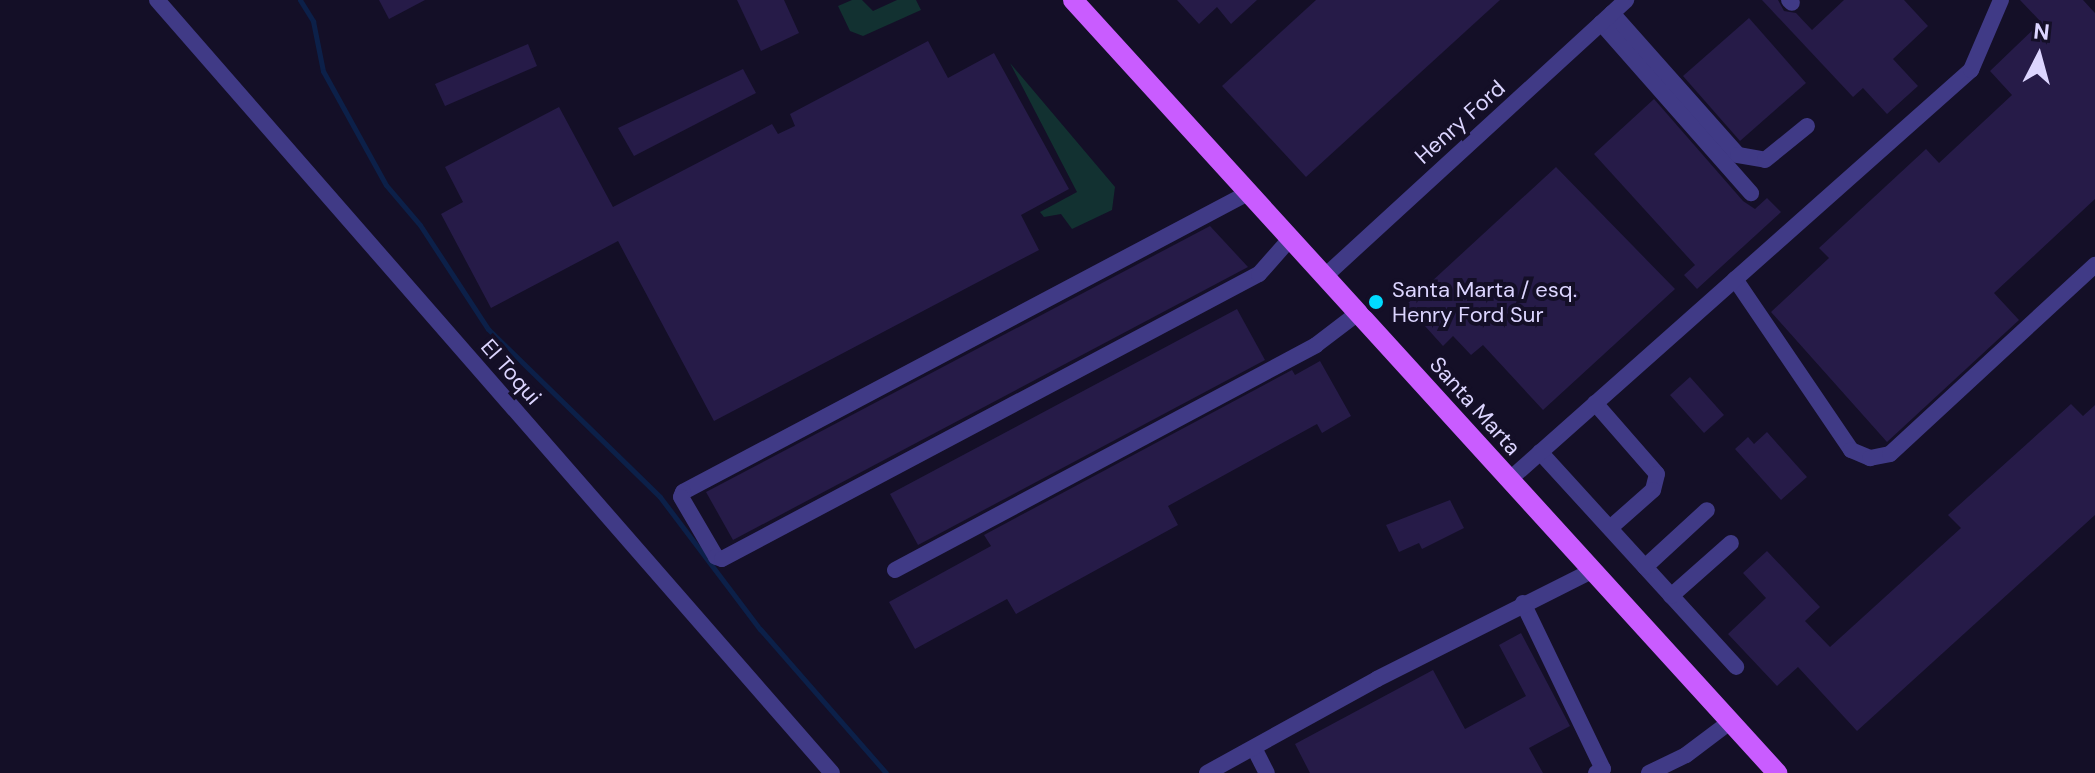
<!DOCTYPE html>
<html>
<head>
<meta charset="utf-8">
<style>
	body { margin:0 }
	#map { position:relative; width:2095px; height:773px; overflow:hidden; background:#140f27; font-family:"DM Sans",sans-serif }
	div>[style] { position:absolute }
	.green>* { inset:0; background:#123131 }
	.stream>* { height:5px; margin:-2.5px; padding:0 2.5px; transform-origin:2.5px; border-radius:2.5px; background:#0c2049 }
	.building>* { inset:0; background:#261b48 }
	.minor>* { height:16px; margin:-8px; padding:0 8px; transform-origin:8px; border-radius:8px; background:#403a86 }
	.major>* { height:20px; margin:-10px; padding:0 10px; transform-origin:10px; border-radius:10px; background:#c95cff }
	.dots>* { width:22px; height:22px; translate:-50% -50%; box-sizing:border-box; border:4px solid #140f27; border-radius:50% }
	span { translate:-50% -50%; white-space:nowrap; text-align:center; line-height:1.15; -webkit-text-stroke:8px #140f27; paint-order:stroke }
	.street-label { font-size:22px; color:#dcd5ff }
	.poi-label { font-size:22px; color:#dcd5ff }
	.left { translate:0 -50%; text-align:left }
	.north { position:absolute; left:1999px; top:16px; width:80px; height:80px; -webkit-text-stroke:6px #140f27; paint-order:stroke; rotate:6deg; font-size:22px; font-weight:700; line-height:32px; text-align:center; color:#dcd5ff }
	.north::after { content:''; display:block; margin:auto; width:28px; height:36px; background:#dcd5ff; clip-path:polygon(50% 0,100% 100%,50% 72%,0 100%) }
</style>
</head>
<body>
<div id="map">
	<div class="green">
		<div style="clip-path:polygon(852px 0,862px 0,873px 11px,897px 0,916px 0,921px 10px,863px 36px,850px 31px,838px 6px)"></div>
		<div style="clip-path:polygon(1010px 63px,1115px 187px,1112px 210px,1072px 229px,1061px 214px,1044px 217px,1040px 212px,1077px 192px)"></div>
	</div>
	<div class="stream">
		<div style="left:300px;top:0;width:25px;rotate:58deg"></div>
		<div style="left:313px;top:21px;width:51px;rotate:78.7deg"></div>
		<div style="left:323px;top:71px;width:130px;rotate:61.1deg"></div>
		<div style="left:386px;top:185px;width:52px;rotate:49.6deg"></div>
		<div style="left:420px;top:225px;width:124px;rotate:56.8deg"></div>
		<div style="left:488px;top:329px;width:240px;rotate:44.3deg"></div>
		<div style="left:660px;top:497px;width:166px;rotate:52.9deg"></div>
		<div style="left:760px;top:629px;width:191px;rotate:48.8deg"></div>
	</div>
	<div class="building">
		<div style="clip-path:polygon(379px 0,425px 0,389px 19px)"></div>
		<div style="clip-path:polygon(737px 0,784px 0,799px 33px,761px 51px)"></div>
		<div style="clip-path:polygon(1177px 0,1257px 0,1231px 24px,1217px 7px,1199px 24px)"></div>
		<div style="clip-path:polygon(1316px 0,1500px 0,1306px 177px,1222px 86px)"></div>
		<div style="clip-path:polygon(1762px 0,1778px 0,1784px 11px,1796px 13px,1812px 30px,1844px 0,1904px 0,1928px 26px,1893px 59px,1918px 86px,1887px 114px,1863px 88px,1853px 97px)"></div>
		<div style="clip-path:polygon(2020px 0,2083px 0,2095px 13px,2095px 199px,1994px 293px,2019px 320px,1887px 442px,1771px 312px,1829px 258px,1819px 248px,1926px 149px,1939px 163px,2012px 95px,1990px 71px,2041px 22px)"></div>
		<div style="clip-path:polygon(1749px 18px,1806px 83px,1740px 141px,1683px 76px)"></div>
		<div style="clip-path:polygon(928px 41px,948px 78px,994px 53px,1069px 189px,1021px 215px,1039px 250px,714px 421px,618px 241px,491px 308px,441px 214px,463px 202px,445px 167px,559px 107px,613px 207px,772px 124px,778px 134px,795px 126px,790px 114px)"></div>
		<div style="clip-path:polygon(528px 44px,537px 66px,445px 106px,435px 84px)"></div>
		<div style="clip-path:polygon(743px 69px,756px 93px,634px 156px,618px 128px)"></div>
		<div style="clip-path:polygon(1654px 99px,1743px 201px,1755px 209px,1767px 198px,1781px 212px,1697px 289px,1684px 275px,1695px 265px,1594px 154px)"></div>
		<div style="clip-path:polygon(1556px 167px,1675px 289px,1543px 410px,1483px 345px,1471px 355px,1453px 336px,1443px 346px,1406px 305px)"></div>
		<div style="clip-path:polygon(1210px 226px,1248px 267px,733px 540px,706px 492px)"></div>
		<div style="clip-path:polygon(1237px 309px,1265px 360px,918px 545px,890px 494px)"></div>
		<div style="clip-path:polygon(1320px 361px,1351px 416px,1322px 433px,1317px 424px,1168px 506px,1178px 525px,1016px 614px,1007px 599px,915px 649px,889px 602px,991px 546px,984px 535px,1292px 370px,1295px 375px)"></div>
		<div style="clip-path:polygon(1690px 377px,1724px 415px,1704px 433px,1670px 395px)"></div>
		<div style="clip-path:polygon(2071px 404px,2083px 416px,2095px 405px,2095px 515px,1857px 731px,1798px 667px,1777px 686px,1728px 634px,1766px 598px,1743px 573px,1767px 551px,1820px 607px,1805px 621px,1830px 647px,1961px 528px,1948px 515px)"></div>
		<div style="clip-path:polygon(1767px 432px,1807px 477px,1781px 500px,1735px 449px,1748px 437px,1754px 444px)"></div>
		<div style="clip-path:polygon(1450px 500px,1464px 528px,1422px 549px,1419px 543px,1399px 552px,1386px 525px)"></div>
		<div style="clip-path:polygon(1521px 633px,1570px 726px,1529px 748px,1543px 773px,1310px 773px,1295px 744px,1433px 670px,1465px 729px,1526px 696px,1499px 645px)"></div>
	</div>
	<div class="minor">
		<div style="left:157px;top:0;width:1026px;rotate:48.87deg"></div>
		<div style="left:1789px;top:0;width:4px;rotate:45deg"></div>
		<div style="left:1612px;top:13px;width:190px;rotate:48.4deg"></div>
		<div style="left:1738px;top:155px;width:27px;rotate:10deg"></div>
		<div style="left:1765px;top:160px;width:54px;rotate:-39deg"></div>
		<div style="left:1601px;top:23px;width:227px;rotate:48.6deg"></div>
		<div style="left:1248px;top:193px;width:639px;rotate:152.11deg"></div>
		<div style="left:683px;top:492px;width:5px;rotate:112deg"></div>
		<div style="left:681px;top:497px;width:69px;rotate:59.7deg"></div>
		<div style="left:716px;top:557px;width:6px;rotate:18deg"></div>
		<div style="left:722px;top:559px;width:608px;rotate:-27.96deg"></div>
		<div style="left:1259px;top:274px;width:47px;rotate:-48.5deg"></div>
		<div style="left:1324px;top:277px;width:410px;rotate:-42.5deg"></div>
		<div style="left:1735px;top:279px;width:207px;rotate:55.8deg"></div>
		<div style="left:1851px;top:450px;width:21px;rotate:23deg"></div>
		<div style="left:1870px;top:458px;width:20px;rotate:-11deg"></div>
		<div style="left:1890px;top:454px;width:279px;rotate:-42.7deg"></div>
		<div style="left:1595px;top:403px;width:94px;rotate:48.9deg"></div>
		<div style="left:1657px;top:474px;width:16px;rotate:104deg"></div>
		<div style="left:1653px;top:490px;width:57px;rotate:138.5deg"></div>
		<div style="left:1540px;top:452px;width:291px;rotate:47.6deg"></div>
		<div style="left:1509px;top:480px;width:618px;rotate:-41.59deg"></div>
		<div style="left:1971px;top:70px;width:76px;rotate:-66.8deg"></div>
		<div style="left:1645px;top:567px;width:84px;rotate:-42.6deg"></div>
		<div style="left:895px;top:570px;width:477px;rotate:-28.1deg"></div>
		<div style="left:1316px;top:345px;width:53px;rotate:-37.3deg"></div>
		<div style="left:1671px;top:596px;width:80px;rotate:-41.5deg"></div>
		<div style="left:1523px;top:603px;width:184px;rotate:64.3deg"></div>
		<div style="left:1603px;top:769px;width:8px;rotate:150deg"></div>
		<div style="left:1254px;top:748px;width:28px;rotate:63deg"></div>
		<div style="left:1207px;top:773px;width:194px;rotate:-28.9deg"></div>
		<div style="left:1377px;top:679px;width:241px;rotate:-26.7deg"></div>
		<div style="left:1649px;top:773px;width:41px;rotate:-25.9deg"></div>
		<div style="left:1686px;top:755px;width:55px;rotate:-36.9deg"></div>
	</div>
	<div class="major">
		<div style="left:1073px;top:0;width:1046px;rotate:47.67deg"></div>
	</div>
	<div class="dots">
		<div style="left:1376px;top:302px;background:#01dbff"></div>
	</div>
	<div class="street-label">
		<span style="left:1460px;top:122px;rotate:-42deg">Henry Ford</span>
		<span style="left:511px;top:372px;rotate:49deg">El Toqui</span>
		<span style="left:1475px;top:406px;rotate:48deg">Santa Marta</span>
	</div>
	<div class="poi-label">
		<span class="left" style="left:1392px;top:302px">Santa Marta / esq.<br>Henry Ford Sur</span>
	</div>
	<div class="north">N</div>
</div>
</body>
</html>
